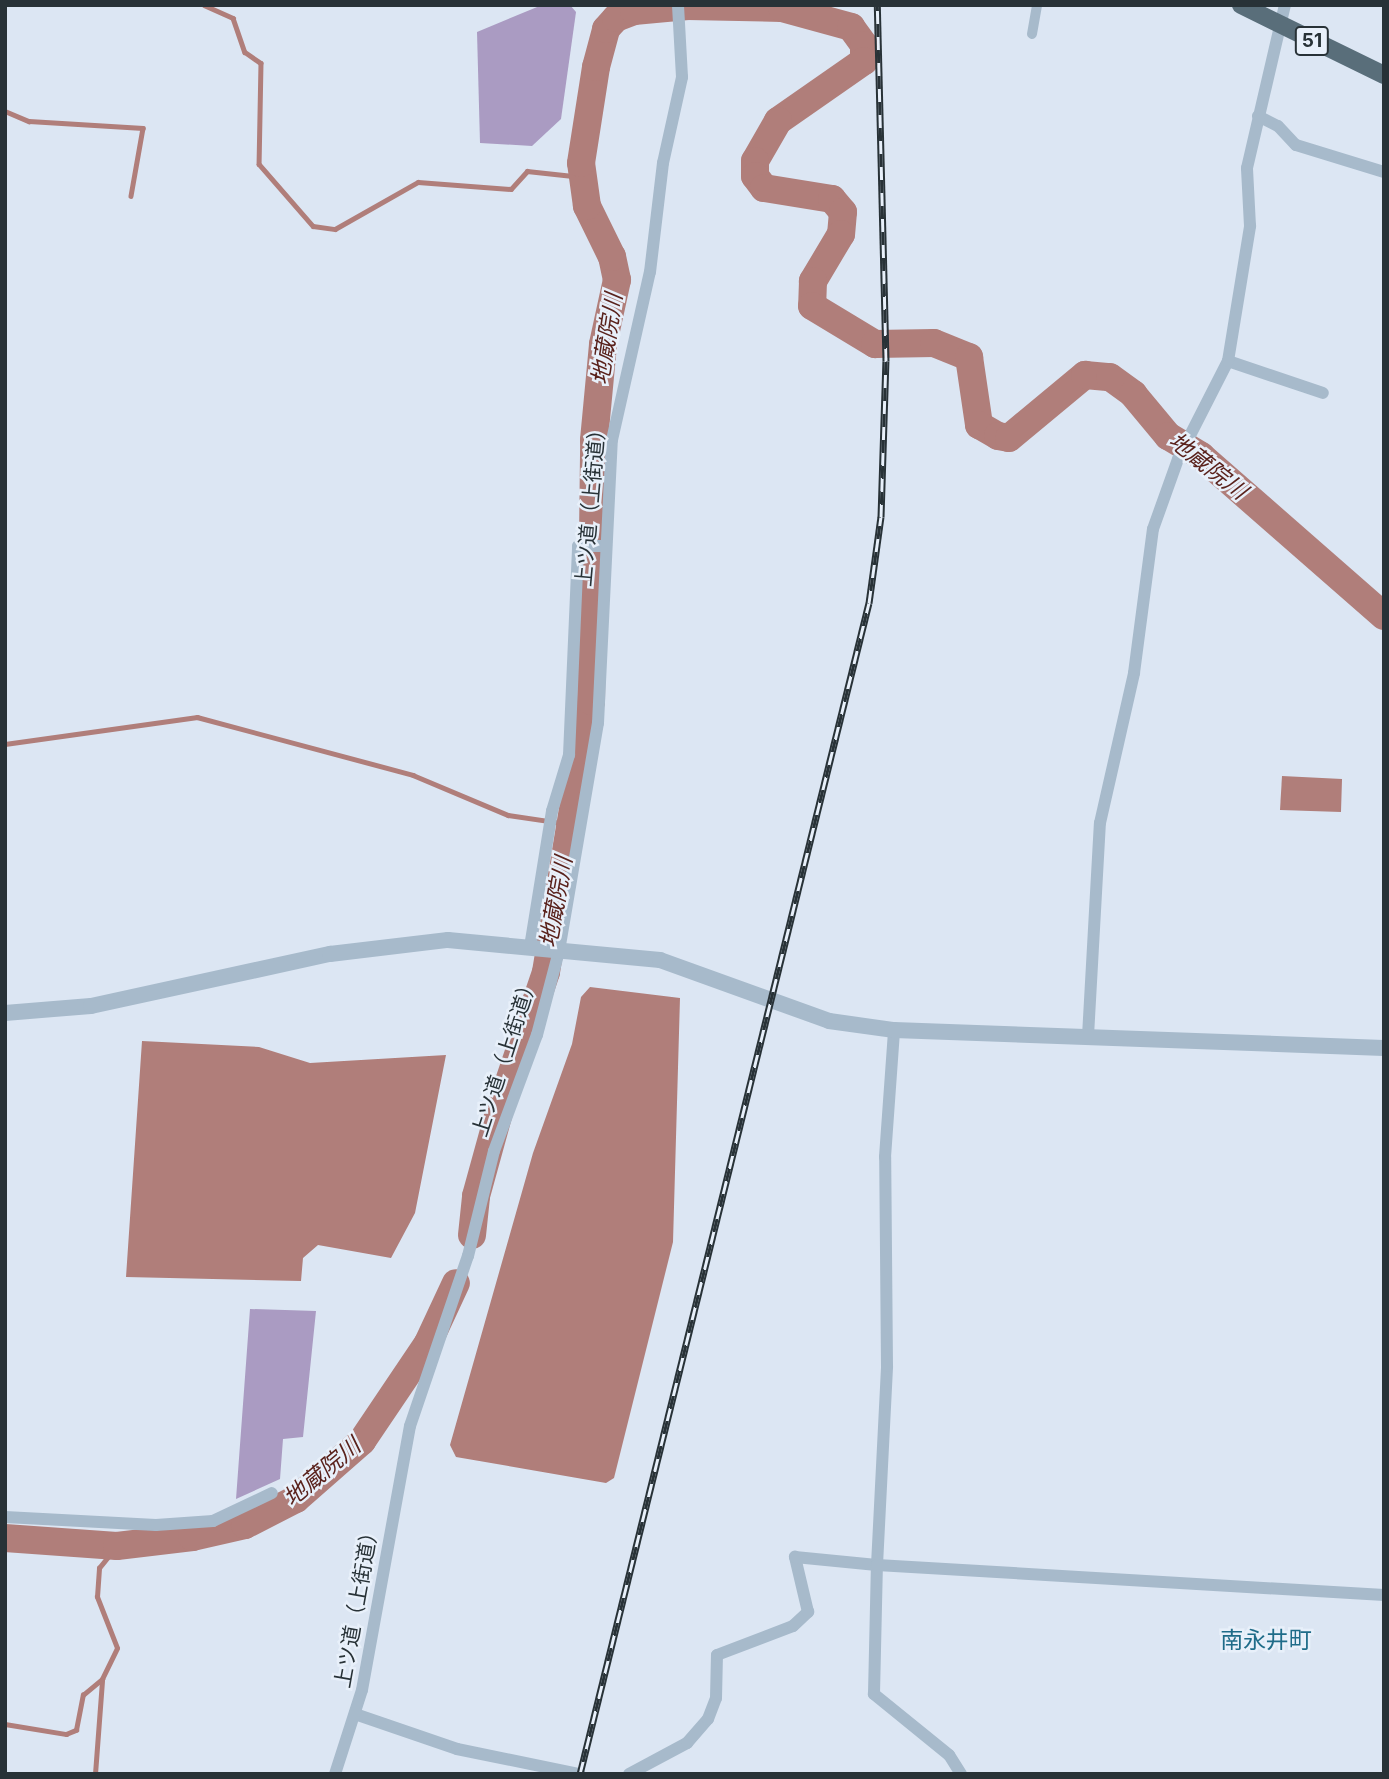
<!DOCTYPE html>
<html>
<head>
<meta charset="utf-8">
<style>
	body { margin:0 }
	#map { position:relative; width:1389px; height:1779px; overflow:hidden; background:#dce6f3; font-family:Inter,"Noto Sans JP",sans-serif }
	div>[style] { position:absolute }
	.green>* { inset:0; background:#aa9bc2 }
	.water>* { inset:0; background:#b07e7a }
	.stream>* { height:4.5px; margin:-2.25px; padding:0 2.25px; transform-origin:2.25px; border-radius:2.25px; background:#b07e7a }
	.river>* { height:28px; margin:-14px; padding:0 14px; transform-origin:14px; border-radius:14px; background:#b07e7a }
	.pedestrian>* { height:10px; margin:-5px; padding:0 5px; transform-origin:5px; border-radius:5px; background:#a7bacb }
	.minor>* { height:12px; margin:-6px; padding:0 6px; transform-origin:6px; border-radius:6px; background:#a7bacb }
	.tertiary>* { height:16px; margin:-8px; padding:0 8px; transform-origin:8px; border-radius:8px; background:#a7bacb }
	.primary>* { height:18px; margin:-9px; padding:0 9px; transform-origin:9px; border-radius:9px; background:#596e7a }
	.rail>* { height:7px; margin-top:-3.5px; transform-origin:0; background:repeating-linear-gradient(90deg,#e8f0fa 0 13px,#283237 0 26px); box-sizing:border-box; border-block:2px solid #283237 }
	span { translate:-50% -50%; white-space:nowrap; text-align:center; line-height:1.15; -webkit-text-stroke:5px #e8f0fa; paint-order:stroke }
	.shield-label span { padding:2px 5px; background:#e8f0fa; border:2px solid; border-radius:5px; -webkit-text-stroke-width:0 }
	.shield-label { font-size:19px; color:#283237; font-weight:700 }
	.street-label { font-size:21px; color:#283237 }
	.water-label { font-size:23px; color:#5a221c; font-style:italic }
	.neighbourhood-label { font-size:23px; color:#1f6c89 }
	.frame { position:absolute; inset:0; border:7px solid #283237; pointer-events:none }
</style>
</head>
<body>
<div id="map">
	<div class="green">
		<div style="clip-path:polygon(542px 5px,570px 5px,576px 12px,561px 119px,532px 146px,480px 143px,477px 32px)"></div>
		<div style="clip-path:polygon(250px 1309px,316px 1311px,303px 1437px,283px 1439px,280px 1479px,236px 1499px)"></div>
	</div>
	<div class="water">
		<div style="clip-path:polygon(1282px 776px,1342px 779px,1341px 812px,1280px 810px)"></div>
		<div style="clip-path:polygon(590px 987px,680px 998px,673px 1242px,614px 1478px,606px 1483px,456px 1457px,450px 1445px,533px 1153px,572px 1044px,581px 997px)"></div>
		<div style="clip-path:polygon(142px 1041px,259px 1047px,310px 1063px,446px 1055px,415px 1213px,391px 1258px,318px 1245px,303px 1258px,301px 1281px,126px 1277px)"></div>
	</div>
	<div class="stream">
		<div style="left:204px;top:5px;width:32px;rotate:24deg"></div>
		<div style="left:233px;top:18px;width:36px;rotate:71deg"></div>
		<div style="left:245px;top:52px;width:19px;rotate:35deg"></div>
		<div style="left:261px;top:63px;width:101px;rotate:91.1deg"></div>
		<div style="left:259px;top:164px;width:82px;rotate:48.9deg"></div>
		<div style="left:313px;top:226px;width:22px;rotate:8deg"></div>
		<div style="left:335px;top:229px;width:95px;rotate:-29.5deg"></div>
		<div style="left:418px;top:182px;width:93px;rotate:4.3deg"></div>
		<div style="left:511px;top:189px;width:24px;rotate:-48deg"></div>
		<div style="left:527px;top:171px;width:55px;rotate:6.2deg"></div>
		<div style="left:5px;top:111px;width:26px;rotate:23deg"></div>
		<div style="left:29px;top:121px;width:114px;rotate:3.5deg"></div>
		<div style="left:143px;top:128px;width:69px;rotate:100deg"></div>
		<div style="left:5px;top:744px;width:194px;rotate:-8deg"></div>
		<div style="left:197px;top:717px;width:224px;rotate:15deg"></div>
		<div style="left:413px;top:775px;width:103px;rotate:22.8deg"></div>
		<div style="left:508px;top:815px;width:62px;rotate:8.4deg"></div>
		<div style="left:5px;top:1724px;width:62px;rotate:9.3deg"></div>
		<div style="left:66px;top:1734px;width:11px;rotate:-22deg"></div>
		<div style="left:76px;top:1730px;width:36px;rotate:-79deg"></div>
		<div style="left:83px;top:1695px;width:25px;rotate:-40deg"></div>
		<div style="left:102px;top:1679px;width:34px;rotate:-64deg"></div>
		<div style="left:117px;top:1648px;width:55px;rotate:-111.4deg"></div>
		<div style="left:97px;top:1597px;width:29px;rotate:-86deg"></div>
		<div style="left:99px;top:1568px;width:28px;rotate:-51deg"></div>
		<div style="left:95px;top:1774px;width:93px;rotate:-85.7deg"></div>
	</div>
	<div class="river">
		<div style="left:472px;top:1235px;width:39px;rotate:-84deg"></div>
		<div style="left:476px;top:1196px;width:94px;rotate:-74.6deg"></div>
		<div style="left:501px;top:1105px;width:140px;rotate:-71.3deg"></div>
		<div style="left:546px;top:972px;width:275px;rotate:-80.6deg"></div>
		<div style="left:591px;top:701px;width:261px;rotate:-89.3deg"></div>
		<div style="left:594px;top:440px;width:96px;rotate:-84.6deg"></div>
		<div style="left:603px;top:344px;width:66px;rotate:-77.7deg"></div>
		<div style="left:617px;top:280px;width:24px;rotate:-102deg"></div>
		<div style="left:612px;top:257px;width:57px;rotate:-116.1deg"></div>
		<div style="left:587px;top:206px;width:43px;rotate:-97.9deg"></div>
		<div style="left:581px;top:163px;width:97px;rotate:-81.1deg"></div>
		<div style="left:596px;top:67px;width:39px;rotate:-75deg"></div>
		<div style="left:606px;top:29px;width:15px;rotate:-48deg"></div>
		<div style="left:616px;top:18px;width:19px;rotate:-21deg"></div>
		<div style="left:634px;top:11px;width:54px;rotate:-5.3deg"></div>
		<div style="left:688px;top:6px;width:94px;rotate:1.2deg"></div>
		<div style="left:782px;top:8px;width:72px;rotate:15.4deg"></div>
		<div style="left:851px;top:27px;width:22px;rotate:54deg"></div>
		<div style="left:864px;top:45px;width:16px;rotate:90deg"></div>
		<div style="left:864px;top:61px;width:105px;rotate:145.1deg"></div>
		<div style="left:778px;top:121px;width:46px;rotate:119.9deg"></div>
		<div style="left:755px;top:161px;width:15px;rotate:90deg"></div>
		<div style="left:755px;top:176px;width:15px;rotate:53deg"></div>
		<div style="left:764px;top:188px;width:69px;rotate:9.2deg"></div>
		<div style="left:832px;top:199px;width:17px;rotate:50deg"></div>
		<div style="left:843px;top:212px;width:22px;rotate:95deg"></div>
		<div style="left:841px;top:234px;width:55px;rotate:120.8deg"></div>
		<div style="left:813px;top:281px;width:25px;rotate:92deg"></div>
		<div style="left:812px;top:306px;width:74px;rotate:31.1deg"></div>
		<div style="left:875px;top:344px;width:59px;rotate:-1deg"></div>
		<div style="left:934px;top:343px;width:38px;rotate:22deg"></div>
		<div style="left:969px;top:357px;width:69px;rotate:81.6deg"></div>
		<div style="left:979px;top:425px;width:22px;rotate:30deg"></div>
		<div style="left:998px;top:436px;width:11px;rotate:10deg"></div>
		<div style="left:1009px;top:438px;width:99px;rotate:-39.7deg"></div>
		<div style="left:1085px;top:375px;width:25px;rotate:5deg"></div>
		<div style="left:1110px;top:377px;width:29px;rotate:36deg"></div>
		<div style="left:1133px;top:394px;width:55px;rotate:50.2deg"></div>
		<div style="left:1168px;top:436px;width:39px;rotate:31deg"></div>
		<div style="left:1201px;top:456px;width:243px;rotate:41.2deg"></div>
		<div style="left:5px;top:1538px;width:112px;rotate:4.1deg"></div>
		<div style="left:117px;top:1546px;width:76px;rotate:-6.8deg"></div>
		<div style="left:192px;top:1537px;width:54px;rotate:-12.8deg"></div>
		<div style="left:245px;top:1525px;width:57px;rotate:-27deg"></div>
		<div style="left:296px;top:1499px;width:88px;rotate:-41.3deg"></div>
		<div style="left:362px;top:1441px;width:118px;rotate:-56deg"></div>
		<div style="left:428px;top:1343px;width:66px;rotate:-65deg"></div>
	</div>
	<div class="pedestrian">
		<div style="left:1032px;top:34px;width:29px;rotate:-80deg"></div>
	</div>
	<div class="minor">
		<div style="left:1258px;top:116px;width:22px;rotate:27deg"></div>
		<div style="left:1278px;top:126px;width:26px;rotate:47deg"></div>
		<div style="left:1296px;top:145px;width:92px;rotate:17.1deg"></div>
		<div style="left:1228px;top:361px;width:100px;rotate:18.6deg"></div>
		<div style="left:530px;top:947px;width:138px;rotate:-80.8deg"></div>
		<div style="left:552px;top:811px;width:59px;rotate:-73.1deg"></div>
		<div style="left:569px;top:755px;width:209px;rotate:-87.5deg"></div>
		<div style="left:578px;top:546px;width:26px"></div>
		<div style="left:1088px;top:1036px;width:213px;rotate:-86.8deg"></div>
		<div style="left:1100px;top:823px;width:154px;rotate:-77.2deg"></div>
		<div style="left:1134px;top:673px;width:145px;rotate:-82.5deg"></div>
		<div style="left:1153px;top:529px;width:74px;rotate:-70.3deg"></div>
		<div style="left:1178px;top:459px;width:110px;rotate:-63deg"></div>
		<div style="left:1228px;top:361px;width:137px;rotate:-80.7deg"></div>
		<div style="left:1250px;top:226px;width:58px;rotate:-93deg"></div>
		<div style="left:1247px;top:168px;width:167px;rotate:-76.9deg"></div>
		<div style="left:5px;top:1517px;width:151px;rotate:3deg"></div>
		<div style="left:156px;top:1525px;width:57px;rotate:-4deg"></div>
		<div style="left:213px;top:1521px;width:65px;rotate:-25.4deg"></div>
		<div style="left:355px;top:1714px;width:108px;rotate:18.9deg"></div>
		<div style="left:457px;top:1749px;width:125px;rotate:11.6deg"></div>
		<div style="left:335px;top:1774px;width:88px;rotate:-72.2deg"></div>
		<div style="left:362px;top:1690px;width:268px;rotate:-79.7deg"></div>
		<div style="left:410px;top:1426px;width:180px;rotate:-71.2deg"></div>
		<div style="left:468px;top:1256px;width:108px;rotate:-76.1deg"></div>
		<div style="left:494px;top:1151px;width:124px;rotate:-69.7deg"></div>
		<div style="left:537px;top:1035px;width:87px;rotate:-75.3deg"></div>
		<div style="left:559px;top:951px;width:231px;rotate:-80.3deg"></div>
		<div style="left:598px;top:723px;width:283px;rotate:-87.2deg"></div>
		<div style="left:612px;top:440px;width:172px;rotate:-77.3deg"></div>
		<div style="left:650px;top:272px;width:110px;rotate:-83.2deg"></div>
		<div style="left:663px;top:163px;width:88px;rotate:-77.5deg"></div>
		<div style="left:682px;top:77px;width:72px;rotate:-93.2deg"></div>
		<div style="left:629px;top:1774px;width:66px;rotate:-28.1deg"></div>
		<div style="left:687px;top:1743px;width:32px;rotate:-49deg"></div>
		<div style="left:708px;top:1719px;width:22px;rotate:-69deg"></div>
		<div style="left:716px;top:1698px;width:43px;rotate:-88.7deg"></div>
		<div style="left:717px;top:1655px;width:81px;rotate:-20.9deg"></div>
		<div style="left:793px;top:1626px;width:21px;rotate:-43deg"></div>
		<div style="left:808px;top:1612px;width:57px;rotate:-103.3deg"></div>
		<div style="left:795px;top:1557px;width:82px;rotate:5.6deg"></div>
		<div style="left:877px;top:1565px;width:199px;rotate:-87.1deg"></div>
		<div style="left:887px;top:1366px;width:209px;rotate:-90.5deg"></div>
		<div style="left:885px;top:1157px;width:127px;rotate:-85.9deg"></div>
		<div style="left:961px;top:1774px;width:22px;rotate:-122deg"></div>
		<div style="left:949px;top:1755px;width:97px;rotate:-140.9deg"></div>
		<div style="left:874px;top:1694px;width:129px;rotate:-88.7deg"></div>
		<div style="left:877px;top:1565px;width:508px;rotate:3.39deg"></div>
	</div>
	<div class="tertiary">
		<div style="left:5px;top:1013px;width:86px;rotate:-4.7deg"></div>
		<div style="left:91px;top:1006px;width:245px;rotate:-12.3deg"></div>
		<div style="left:330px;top:954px;width:119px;rotate:-6.8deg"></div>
		<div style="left:448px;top:940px;width:213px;rotate:5.4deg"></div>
		<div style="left:660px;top:960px;width:180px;rotate:19.8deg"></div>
		<div style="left:829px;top:1021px;width:66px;rotate:7.9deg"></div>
		<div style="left:894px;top:1030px;width:490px;rotate:2.1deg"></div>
	</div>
	<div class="primary">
		<div style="left:1241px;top:5px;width:159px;rotate:26.1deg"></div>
	</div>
	<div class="rail">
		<div style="left:580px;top:1774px;width:1206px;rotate:-76.14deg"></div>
		<div style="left:869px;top:603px;width:87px;rotate:-82.1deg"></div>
		<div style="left:881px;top:517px;width:156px;rotate:-88.2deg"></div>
		<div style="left:886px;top:361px;width:356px;rotate:-91.4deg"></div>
	</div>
	<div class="shield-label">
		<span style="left:1312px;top:41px">51</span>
	</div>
	<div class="street-label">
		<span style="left:591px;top:503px;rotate:-85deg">上ツ道（上街道）</span>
		<span style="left:505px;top:1056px;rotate:-72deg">上ツ道（上街道）</span>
		<span style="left:357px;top:1605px;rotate:-80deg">上ツ道（上街道）</span>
	</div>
	<div class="water-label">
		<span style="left:607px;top:339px;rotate:-81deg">地蔵院川</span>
		<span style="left:1208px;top:466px;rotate:38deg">地蔵院川</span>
		<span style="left:556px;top:902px;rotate:-80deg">地蔵院川</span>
		<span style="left:322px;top:1472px;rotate:-40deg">地蔵院川</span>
	</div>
	<div class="neighbourhood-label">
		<span style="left:1266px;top:1640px">南永井町</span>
	</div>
	<div class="frame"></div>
</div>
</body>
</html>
